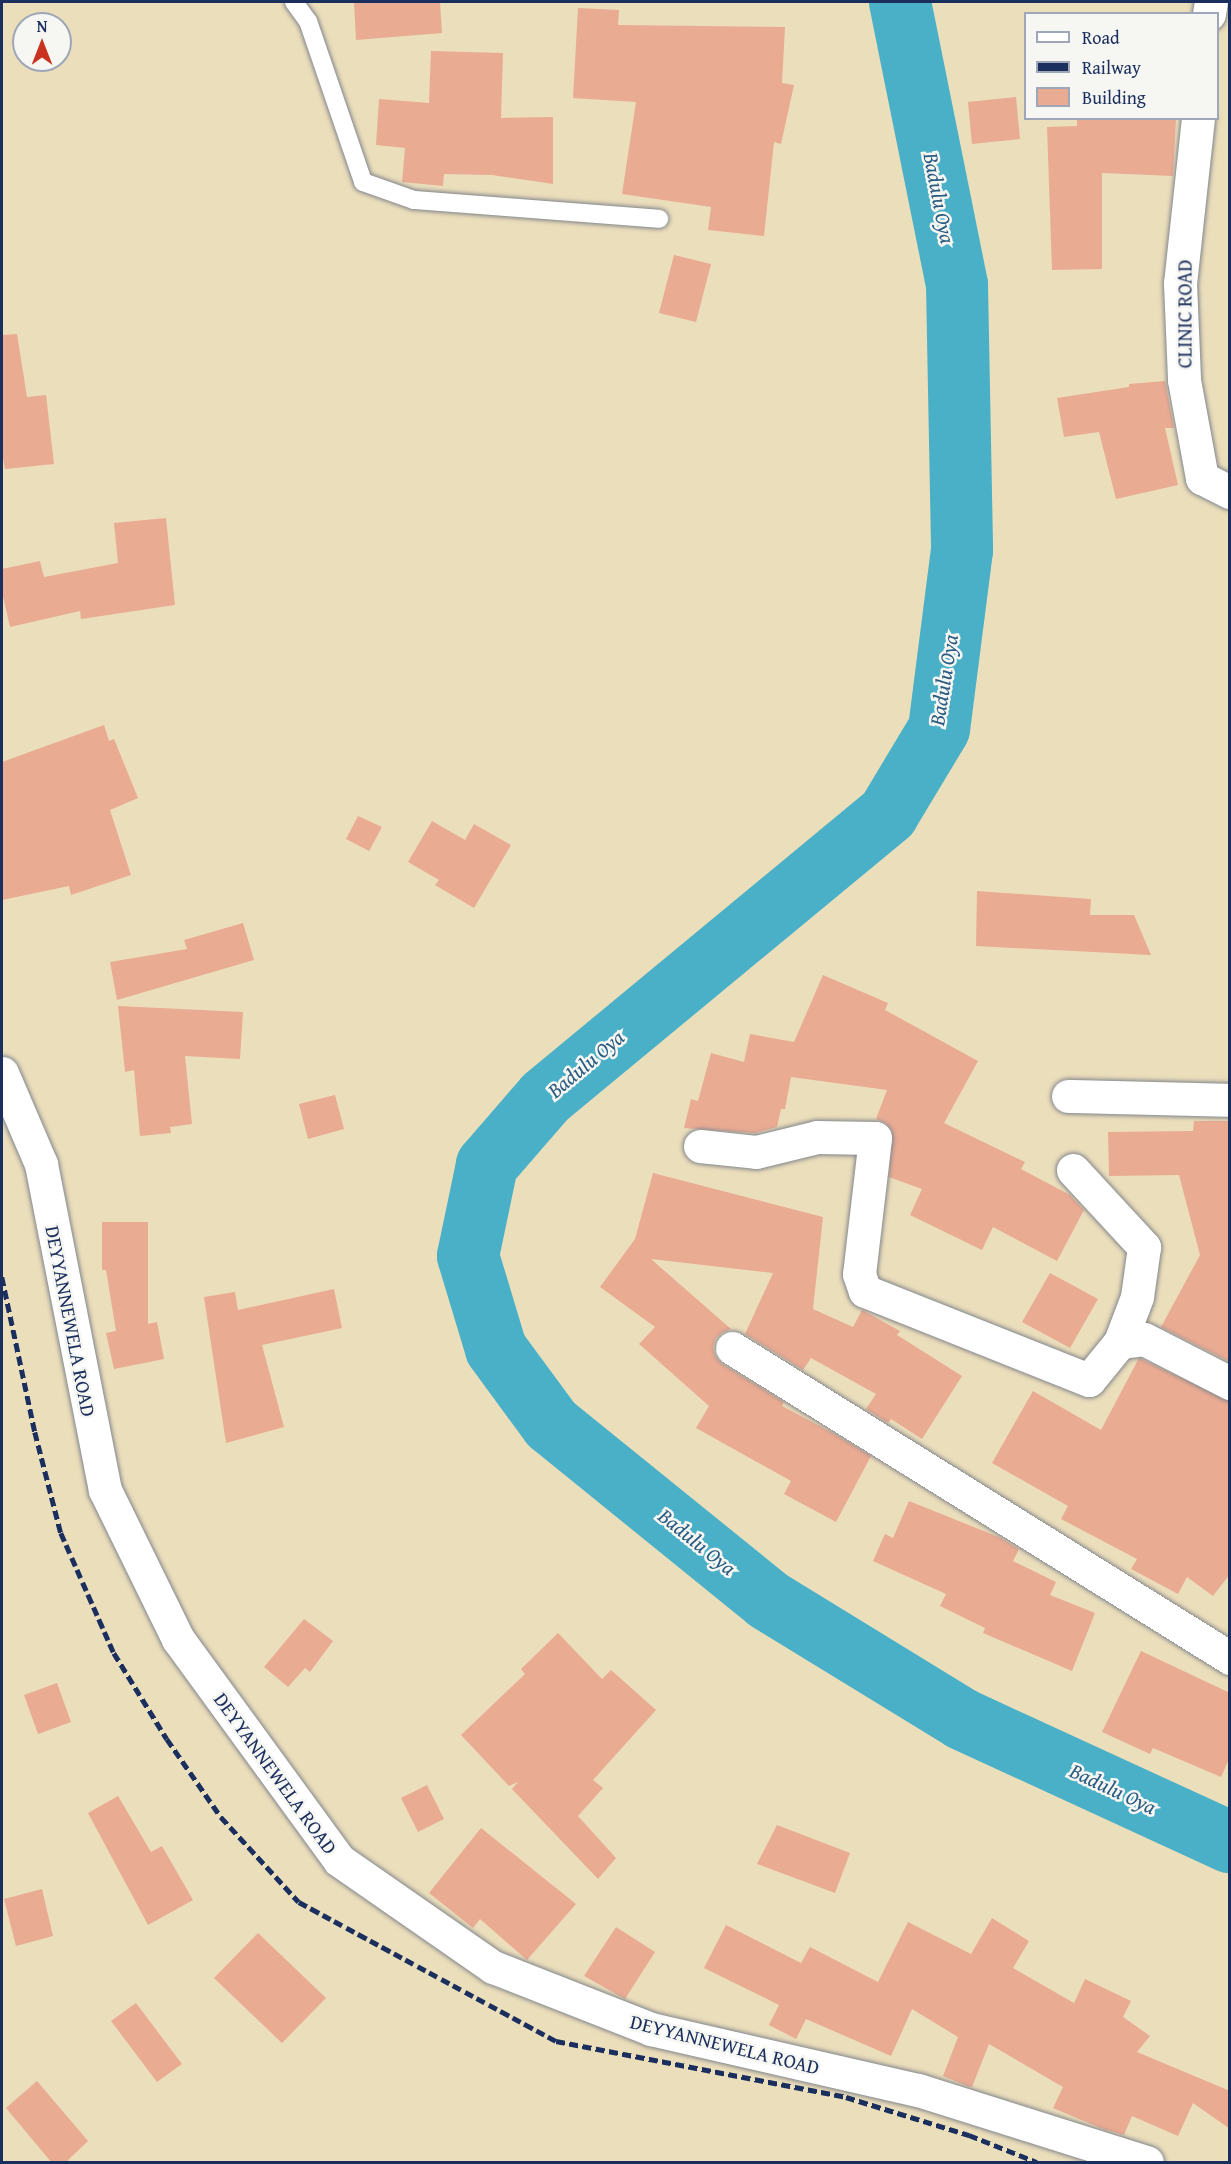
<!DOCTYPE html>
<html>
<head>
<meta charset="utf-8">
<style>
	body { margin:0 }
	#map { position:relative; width:1231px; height:2164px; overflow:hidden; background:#ebdebb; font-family:"Gentium Book Plus",serif }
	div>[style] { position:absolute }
	.river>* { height:62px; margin:-31px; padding:0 31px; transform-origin:31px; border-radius:31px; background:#49b0c8 }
	.building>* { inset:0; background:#eaab93 }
	.roads { filter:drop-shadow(0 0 2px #83868c) drop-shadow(0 0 2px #83868c) }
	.lane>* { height:18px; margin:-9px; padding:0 9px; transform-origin:9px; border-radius:9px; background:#fff }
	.street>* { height:33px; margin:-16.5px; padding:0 16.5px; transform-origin:16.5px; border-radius:16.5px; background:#fff }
	.secondary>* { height:33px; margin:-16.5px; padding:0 16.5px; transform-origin:16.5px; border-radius:16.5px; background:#fff }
	.rail>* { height:4.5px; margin-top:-2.25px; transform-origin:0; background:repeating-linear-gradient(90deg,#1b2f5e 0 9px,transparent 0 13.5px) }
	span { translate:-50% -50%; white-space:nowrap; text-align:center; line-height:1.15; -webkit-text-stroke:5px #f6f6f2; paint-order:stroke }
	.street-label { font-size:20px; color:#1b2f5e }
	.water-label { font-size:21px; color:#2b5c83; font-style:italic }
	.frame { position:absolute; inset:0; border:3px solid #1b2f5e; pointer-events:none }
	.legend { position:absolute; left:1024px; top:12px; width:195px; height:108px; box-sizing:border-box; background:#f6f6f2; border:2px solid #9ea6b7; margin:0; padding:8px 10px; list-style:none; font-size:18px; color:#1b2f5e }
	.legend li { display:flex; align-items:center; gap:12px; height:30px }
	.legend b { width:30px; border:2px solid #9ea6b7 }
	.north { position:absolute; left:12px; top:12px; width:60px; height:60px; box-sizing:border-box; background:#f6f6f2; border:2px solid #9ea6b7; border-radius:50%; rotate:0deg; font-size:16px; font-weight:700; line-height:24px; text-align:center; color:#1b2f5e }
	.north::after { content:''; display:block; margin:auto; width:21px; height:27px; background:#c8321e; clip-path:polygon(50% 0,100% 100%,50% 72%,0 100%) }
</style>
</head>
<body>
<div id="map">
	<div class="river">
		<div style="left:900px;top:2px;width:289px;rotate:78.6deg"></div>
		<div style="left:957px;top:285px;width:265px;rotate:88.9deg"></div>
		<div style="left:962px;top:550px;width:180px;rotate:97.3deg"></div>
		<div style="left:939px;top:729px;width:99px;rotate:121deg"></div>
		<div style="left:888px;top:814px;width:445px;rotate:140.4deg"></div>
		<div style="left:545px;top:1098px;width:89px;rotate:130.9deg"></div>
		<div style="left:487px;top:1165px;width:93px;rotate:101.8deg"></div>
		<div style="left:468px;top:1256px;width:97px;rotate:73.2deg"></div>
		<div style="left:496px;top:1349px;width:93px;rotate:53.7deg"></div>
		<div style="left:551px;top:1424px;width:279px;rotate:39deg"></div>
		<div style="left:768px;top:1600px;width:228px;rotate:31.5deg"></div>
		<div style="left:962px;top:1719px;width:295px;rotate:24.7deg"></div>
	</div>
	<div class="building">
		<div style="clip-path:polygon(354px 2px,440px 2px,442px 33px,356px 40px)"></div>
		<div style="clip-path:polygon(578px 8px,619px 10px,618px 25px,785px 27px,782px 83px,794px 85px,781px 144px,774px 142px,764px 236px,708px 230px,711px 207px,622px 194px,636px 102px,573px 98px)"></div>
		<div style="clip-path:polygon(431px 51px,503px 53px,501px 118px,553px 117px,553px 184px,492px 175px,444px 174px,443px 186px,402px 182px,405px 148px,376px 145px,379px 99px,429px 103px)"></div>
		<div style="clip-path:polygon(1016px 97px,1020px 139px,972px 144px,968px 102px)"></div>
		<div style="clip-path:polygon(1077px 118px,1176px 118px,1173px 176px,1102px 173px,1102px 269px,1052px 270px,1047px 127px,1077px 126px)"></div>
		<div style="clip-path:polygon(674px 255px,711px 264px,696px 322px,659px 313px)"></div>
		<div style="clip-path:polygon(17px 334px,27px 397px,46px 395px,54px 464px,5px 469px,2px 453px,2px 335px)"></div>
		<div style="clip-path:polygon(1165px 381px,1174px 428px,1165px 428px,1178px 485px,1116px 499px,1099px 432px,1064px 437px,1057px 398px,1129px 387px,1129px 384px)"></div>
		<div style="clip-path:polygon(166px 518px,175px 605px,81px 619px,80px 611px,10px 627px,2px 592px,2px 569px,40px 561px,44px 577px,118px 563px,114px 523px)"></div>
		<div style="clip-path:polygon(104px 725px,109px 741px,114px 739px,138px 798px,110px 810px,131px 875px,71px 895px,69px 886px,2px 900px,2px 762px)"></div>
		<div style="clip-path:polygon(358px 816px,382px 827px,369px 851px,346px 839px)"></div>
		<div style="clip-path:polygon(432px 821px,465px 840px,474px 824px,511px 845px,474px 908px,435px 885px,439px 880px,408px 862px)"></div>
		<div style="clip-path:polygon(977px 891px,1091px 899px,1090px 915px,1134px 915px,1151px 955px,976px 946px)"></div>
		<div style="clip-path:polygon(243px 923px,254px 960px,117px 1000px,110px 962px,187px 949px,184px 940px)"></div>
		<div style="clip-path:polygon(823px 975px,888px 1003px,885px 1010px,978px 1061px,944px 1123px,1025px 1162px,1021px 1169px,1070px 1195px,1084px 1210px,1057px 1261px,993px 1227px,982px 1250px,910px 1215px,922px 1189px,889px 1177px,892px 1131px,886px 1123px,876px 1119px,887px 1090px,791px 1077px,785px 1109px,781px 1109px,777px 1127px,755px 1133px,684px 1128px,691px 1099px,698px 1101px,711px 1053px,744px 1062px,750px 1034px,794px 1042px)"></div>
		<div style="clip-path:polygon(118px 1006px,243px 1012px,240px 1059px,185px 1056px,192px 1124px,170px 1127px,171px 1133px,140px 1136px,134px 1070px,125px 1072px)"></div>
		<div style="clip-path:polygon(335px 1095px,344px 1129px,308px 1139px,299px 1104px)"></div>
		<div style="clip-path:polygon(1194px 1121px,1230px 1121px,1230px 1362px,1161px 1327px,1200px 1255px,1179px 1175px,1109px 1176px,1108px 1132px,1193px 1131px)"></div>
		<div style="clip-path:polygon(653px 1173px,823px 1217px,813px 1309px,853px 1327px,862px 1310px,900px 1331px,897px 1335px,962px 1376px,922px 1439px,891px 1419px,888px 1423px,866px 1409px,876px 1394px,811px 1358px,803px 1370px,745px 1334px,773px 1273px,651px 1259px,731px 1329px,723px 1332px,716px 1338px,713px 1347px,715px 1356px,722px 1364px,784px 1402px,782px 1406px,831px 1432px,871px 1456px,836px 1522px,784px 1494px,791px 1481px,696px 1428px,709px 1406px,639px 1344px,655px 1327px,600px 1287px,635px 1239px)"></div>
		<div style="clip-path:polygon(102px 1222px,148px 1222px,148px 1324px,157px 1322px,164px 1359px,114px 1369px,106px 1333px,116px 1331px,106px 1270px,102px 1270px)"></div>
		<div style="clip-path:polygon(1050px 1273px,1098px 1299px,1070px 1348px,1022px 1322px)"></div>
		<div style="clip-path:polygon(334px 1289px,342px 1328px,262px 1345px,284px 1427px,226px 1443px,204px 1297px,235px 1292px,238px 1310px)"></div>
		<div style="clip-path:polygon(1139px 1358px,1230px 1401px,1230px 1574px,1213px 1596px,1187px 1577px,1178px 1594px,1131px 1569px,1137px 1559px,1061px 1519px,1068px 1506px,992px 1463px,1033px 1391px,1101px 1430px)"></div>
		<div style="clip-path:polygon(909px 1501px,1001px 1538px,1019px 1549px,1013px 1561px,1056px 1582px,1050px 1595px,1095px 1613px,1072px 1671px,983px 1633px,985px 1628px,940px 1606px,946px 1594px,873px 1561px,885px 1534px,893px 1538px)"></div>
		<div style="clip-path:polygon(304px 1619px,333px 1641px,310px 1672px,305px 1668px,288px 1687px,264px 1667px)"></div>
		<div style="clip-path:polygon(558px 1633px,602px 1679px,611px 1670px,656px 1710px,593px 1780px,603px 1788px,578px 1816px,616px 1858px,598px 1879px,512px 1789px,518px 1782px,509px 1786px,461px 1735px,525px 1674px,521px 1669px)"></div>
		<div style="clip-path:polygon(1141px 1651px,1230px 1693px,1230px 1757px,1221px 1777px,1153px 1748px,1150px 1754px,1102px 1732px)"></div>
		<div style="clip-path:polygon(57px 1683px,71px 1722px,38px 1734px,24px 1695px)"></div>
		<div style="clip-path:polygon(427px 1785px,444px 1819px,418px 1832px,401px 1798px)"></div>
		<div style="clip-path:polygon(118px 1796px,151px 1852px,162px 1846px,193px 1900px,148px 1925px,88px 1813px)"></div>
		<div style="clip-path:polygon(777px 1825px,850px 1853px,835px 1893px,757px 1864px)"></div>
		<div style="clip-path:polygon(481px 1828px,576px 1904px,527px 1960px,480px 1919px,473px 1928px,429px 1893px)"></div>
		<div style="clip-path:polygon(42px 1889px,53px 1936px,16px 1946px,4px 1899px)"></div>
		<div style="clip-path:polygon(992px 1918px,1029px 1941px,1013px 1968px,1074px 2003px,1085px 1979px,1131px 2001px,1123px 2017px,1150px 2036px,1137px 2052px,1230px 2091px,1230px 2129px,1193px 2103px,1178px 2136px,1132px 2116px,1124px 2135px,1103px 2129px,1053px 2108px,1063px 2087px,989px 2044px,972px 2087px,967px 2086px,943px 2076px,958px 2037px,912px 2009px,891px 2056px,806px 2019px,796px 2039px,769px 2025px,779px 2005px,704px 1968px,726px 1925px,801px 1963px,810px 1947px,878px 1982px,908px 1922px,971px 1954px)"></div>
		<div style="clip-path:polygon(616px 1927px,655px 1952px,625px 1999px,584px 1976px)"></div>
		<div style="clip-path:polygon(258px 1933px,326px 1998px,282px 2043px,214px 1978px)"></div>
		<div style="clip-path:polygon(136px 2003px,182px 2064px,157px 2082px,111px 2021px)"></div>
		<div style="clip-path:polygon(37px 2081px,88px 2141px,65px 2163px,52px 2163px,6px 2108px)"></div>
	</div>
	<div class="roads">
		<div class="lane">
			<div style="left:294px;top:2px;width:24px;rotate:54deg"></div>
			<div style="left:308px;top:21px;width:170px;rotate:71.1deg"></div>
			<div style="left:363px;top:182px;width:54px;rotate:19.4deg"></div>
			<div style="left:414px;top:200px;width:246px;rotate:4.4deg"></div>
		</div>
		<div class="street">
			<div style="left:1068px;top:1096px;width:162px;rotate:1.4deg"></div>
			<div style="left:700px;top:1146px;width:56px;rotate:6.1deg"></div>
			<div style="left:756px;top:1152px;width:63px;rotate:-13.8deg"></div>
			<div style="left:817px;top:1137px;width:58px;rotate:1deg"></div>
			<div style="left:875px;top:1138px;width:137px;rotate:96.7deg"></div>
			<div style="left:859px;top:1274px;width:18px;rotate:71deg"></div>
			<div style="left:865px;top:1291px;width:241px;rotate:21.7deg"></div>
			<div style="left:1089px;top:1380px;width:49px;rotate:-50.8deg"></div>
			<div style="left:1120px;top:1342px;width:24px;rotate:-7deg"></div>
			<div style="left:1144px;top:1339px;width:97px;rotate:27.1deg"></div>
			<div style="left:1073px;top:1170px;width:105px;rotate:47.3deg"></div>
			<div style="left:1144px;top:1247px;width:50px;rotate:98deg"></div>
			<div style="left:1137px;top:1297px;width:48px;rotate:110.7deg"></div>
			<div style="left:732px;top:1348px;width:587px;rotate:31.9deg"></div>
		</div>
		<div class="secondary">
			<div style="left:1209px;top:14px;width:12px;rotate:-81deg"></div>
			<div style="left:1198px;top:118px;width:166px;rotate:96.2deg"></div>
			<div style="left:1180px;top:283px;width:97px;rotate:87.6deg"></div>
			<div style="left:1184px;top:380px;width:100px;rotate:79.6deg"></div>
			<div style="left:1202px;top:478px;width:31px;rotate:27deg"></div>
			<div style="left:2px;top:1073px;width:99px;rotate:66.8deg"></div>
			<div style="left:41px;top:1164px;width:332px;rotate:78.9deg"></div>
			<div style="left:105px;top:1490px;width:166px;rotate:63.9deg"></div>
			<div style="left:178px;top:1639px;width:273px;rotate:53.9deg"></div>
			<div style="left:339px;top:1860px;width:188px;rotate:34.8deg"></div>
			<div style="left:493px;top:1967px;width:170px;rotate:21.4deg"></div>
			<div style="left:651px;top:2029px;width:274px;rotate:12.9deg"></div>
			<div style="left:918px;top:2090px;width:240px;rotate:17.5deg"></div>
		</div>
	</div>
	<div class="rail">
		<div style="left:2px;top:1277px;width:158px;rotate:78deg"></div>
		<div style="left:35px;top:1432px;width:104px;rotate:75.6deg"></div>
		<div style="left:61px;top:1533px;width:131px;rotate:66.2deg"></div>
		<div style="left:114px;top:1653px;width:101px;rotate:58.4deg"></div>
		<div style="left:167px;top:1739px;width:95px;rotate:55.3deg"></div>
		<div style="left:221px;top:1817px;width:115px;rotate:47.5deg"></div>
		<div style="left:299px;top:1902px;width:292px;rotate:28.4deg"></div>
		<div style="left:556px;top:2041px;width:295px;rotate:10.9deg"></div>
		<div style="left:846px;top:2097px;width:129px;rotate:17.2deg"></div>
		<div style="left:969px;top:2135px;width:73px;rotate:21.7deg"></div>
	</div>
	<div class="street-label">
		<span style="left:1184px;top:314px;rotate:-90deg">CLINIC ROAD</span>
		<span style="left:71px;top:1321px;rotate:79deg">DEYYANNEWELA ROAD</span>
		<span style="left:276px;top:1773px;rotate:54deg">DEYYANNEWELA ROAD</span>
		<span style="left:725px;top:2044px;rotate:14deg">DEYYANNEWELA ROAD</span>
	</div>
	<div class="water-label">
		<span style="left:939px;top:198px;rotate:79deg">Badulu Oya</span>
		<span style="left:944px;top:680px;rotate:-81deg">Badulu Oya</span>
		<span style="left:586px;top:1064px;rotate:-40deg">Badulu Oya</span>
		<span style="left:697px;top:1542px;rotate:39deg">Badulu Oya</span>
		<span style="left:1113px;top:1789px;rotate:25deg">Badulu Oya</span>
	</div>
	<div class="frame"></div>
	<ul class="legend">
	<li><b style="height:8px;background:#fff"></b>Road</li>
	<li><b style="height:8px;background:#1b2f5e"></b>Railway</li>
	<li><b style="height:16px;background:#eaab93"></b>Building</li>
	</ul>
	<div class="north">N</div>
</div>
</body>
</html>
